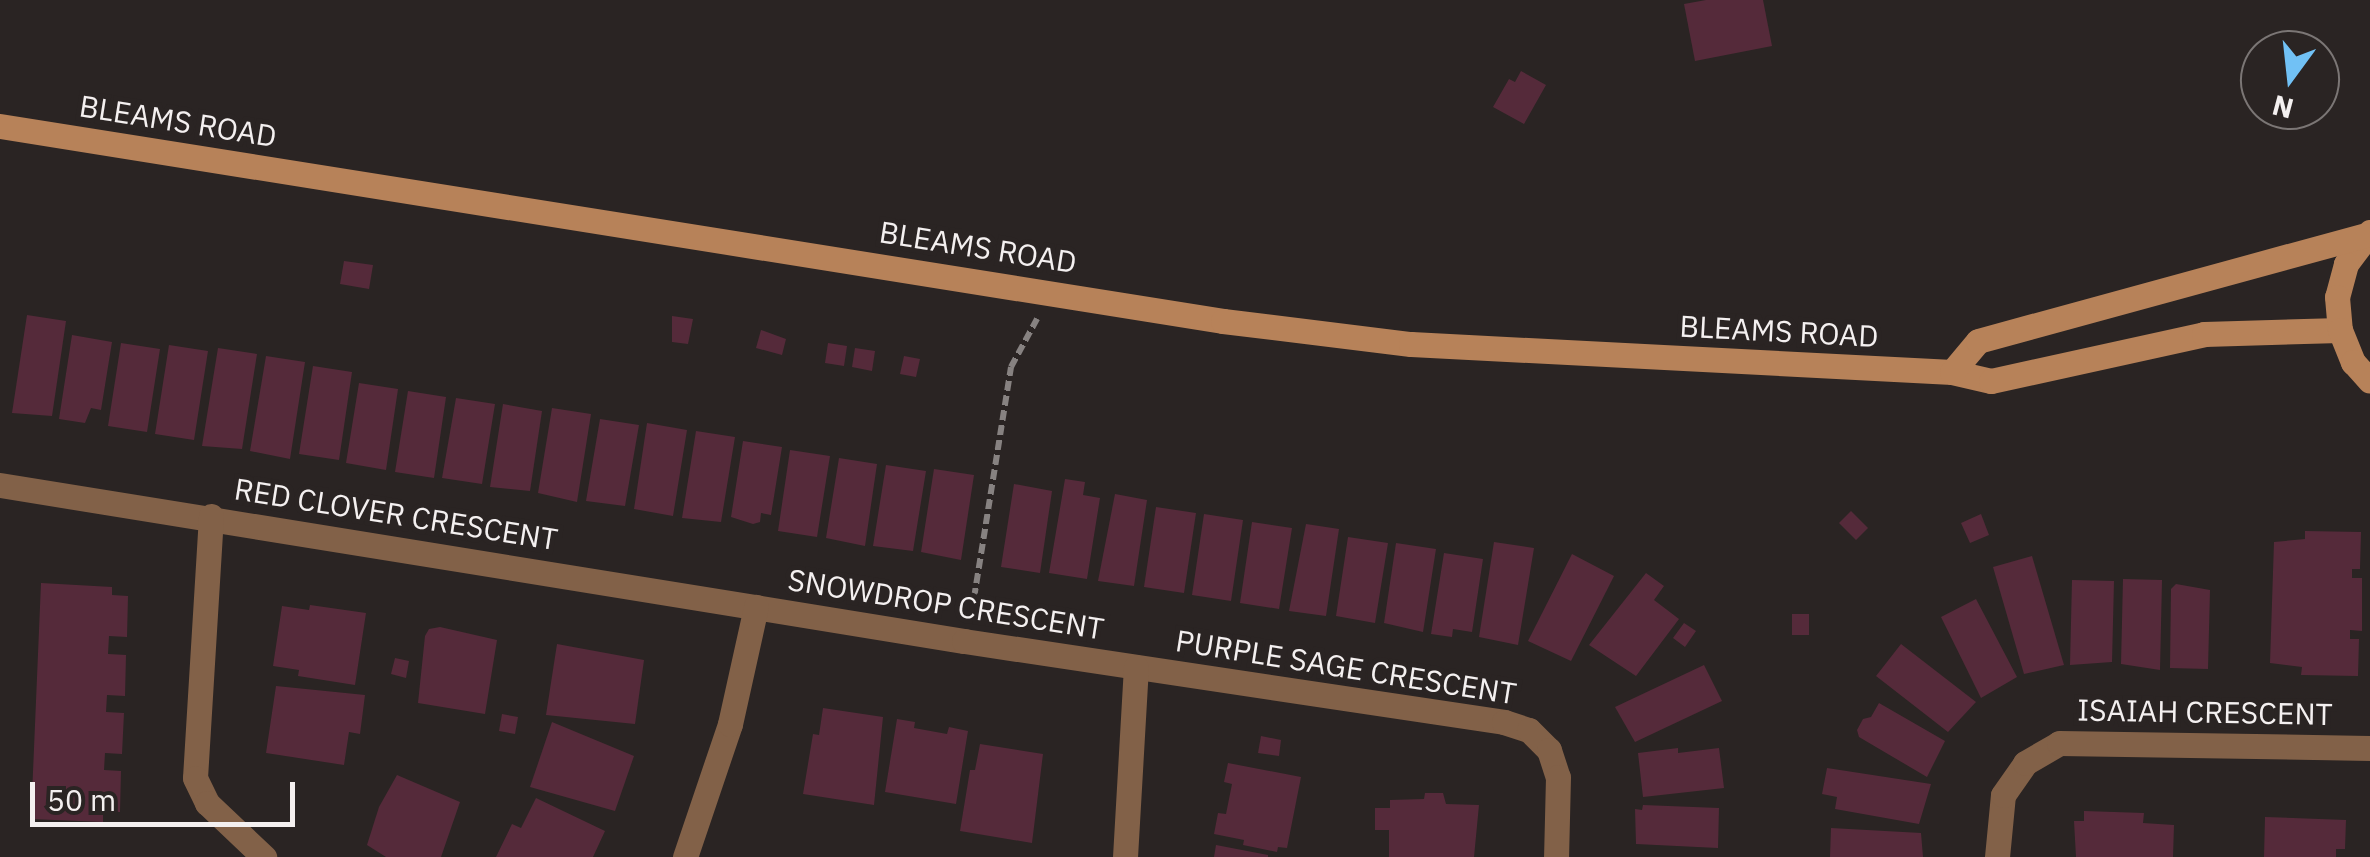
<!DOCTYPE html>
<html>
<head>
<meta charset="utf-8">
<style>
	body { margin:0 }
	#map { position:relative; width:2370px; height:857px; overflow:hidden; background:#2a2423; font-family:"IBM Plex Sans",sans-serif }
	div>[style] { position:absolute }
	.building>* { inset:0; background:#552a3a }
	.path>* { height:6px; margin-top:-3px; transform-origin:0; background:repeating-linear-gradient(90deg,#878281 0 10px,transparent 0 15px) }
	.street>* { height:25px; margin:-12.5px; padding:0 12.5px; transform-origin:12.5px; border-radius:12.5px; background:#826148 }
	.secondary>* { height:25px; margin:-12.5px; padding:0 12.5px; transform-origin:12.5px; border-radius:12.5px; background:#b78259 }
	span { translate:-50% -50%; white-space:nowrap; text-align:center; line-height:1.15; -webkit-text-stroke:10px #2a2423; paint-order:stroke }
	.street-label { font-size:30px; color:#f4f0f0 }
	.north { position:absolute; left:2240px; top:30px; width:100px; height:100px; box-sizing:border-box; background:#2a2423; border:2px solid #7b7675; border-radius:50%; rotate:195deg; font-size:28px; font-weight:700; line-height:40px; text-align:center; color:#f4f0f0 }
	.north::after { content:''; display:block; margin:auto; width:35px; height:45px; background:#71c1f5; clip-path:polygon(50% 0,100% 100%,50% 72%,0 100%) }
	.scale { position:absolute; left:30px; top:782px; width:265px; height:45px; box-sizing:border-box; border:5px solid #f4f0f0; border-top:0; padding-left:12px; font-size:30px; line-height:35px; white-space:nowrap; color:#f4f0f0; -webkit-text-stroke:8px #2a2423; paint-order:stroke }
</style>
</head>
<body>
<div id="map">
	<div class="building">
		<div style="clip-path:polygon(1706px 0,1763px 0,1772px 46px,1695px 61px,1684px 4px)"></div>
		<div style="clip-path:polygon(1521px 71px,1546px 85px,1524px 124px,1493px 107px,1509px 79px,1515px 82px)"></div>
		<div style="clip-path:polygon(344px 261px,373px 265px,369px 289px,340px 284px)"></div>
		<div style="clip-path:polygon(27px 315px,66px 321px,52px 416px,12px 413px)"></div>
		<div style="clip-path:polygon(672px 316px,693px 319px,688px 344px,672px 342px)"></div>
		<div style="clip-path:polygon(761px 330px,786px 339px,782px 355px,756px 348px)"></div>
		<div style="clip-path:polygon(72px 335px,112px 342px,101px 410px,91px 408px,85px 423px,59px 419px)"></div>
		<div style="clip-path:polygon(121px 343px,160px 349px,147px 432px,108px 426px)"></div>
		<div style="clip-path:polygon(828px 343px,847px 346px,844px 366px,825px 363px)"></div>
		<div style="clip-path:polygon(169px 345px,208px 351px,194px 440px,155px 434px)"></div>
		<div style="clip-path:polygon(218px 348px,257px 354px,242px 449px,202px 446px)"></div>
		<div style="clip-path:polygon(855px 348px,875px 351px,872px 371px,852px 367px)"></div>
		<div style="clip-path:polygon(266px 356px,305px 362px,290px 459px,250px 451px)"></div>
		<div style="clip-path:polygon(904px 356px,920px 359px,916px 377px,900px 374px)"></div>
		<div style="clip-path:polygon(313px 366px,352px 372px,339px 460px,299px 454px)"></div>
		<div style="clip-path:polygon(359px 383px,398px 389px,386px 470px,346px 463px)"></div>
		<div style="clip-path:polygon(408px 391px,446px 397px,434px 478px,395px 472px)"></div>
		<div style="clip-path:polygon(456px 398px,495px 404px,482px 484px,442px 478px)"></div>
		<div style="clip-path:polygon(503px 404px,542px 411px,530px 491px,490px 487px)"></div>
		<div style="clip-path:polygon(552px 408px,591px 414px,577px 502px,538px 493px)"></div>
		<div style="clip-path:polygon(600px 419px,639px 425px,625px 506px,586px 501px)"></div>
		<div style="clip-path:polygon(647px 423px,687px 430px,673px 516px,634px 509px)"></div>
		<div style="clip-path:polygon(696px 431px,735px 437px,721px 522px,682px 518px)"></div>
		<div style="clip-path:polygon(743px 441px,782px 447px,771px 515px,761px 513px,760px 522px,753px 524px,731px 517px)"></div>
		<div style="clip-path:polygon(790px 450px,830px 456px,817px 537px,778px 531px)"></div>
		<div style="clip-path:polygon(839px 458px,877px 464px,865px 546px,826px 538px)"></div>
		<div style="clip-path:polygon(886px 465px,926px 471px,913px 551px,873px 546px)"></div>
		<div style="clip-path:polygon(934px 469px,974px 475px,961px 560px,921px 552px)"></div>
		<div style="clip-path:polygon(1065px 479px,1085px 482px,1083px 495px,1100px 498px,1087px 579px,1049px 573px)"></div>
		<div style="clip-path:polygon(1014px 484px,1052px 491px,1040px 573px,1001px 567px)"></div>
		<div style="clip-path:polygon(1115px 494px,1147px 500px,1134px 586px,1098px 581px)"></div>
		<div style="clip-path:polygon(1156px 507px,1196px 513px,1184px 593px,1144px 587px)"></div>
		<div style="clip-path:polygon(1851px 511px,1868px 528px,1856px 540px,1839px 523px)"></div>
		<div style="clip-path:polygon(1204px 514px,1243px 520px,1231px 601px,1192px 595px)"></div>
		<div style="clip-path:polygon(1981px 514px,1989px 535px,1970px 543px,1961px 523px)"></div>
		<div style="clip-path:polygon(1252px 522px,1292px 528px,1279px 609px,1240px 603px)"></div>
		<div style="clip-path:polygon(1306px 524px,1339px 529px,1326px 616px,1289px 611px)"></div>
		<div style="clip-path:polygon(2305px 531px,2361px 532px,2360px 569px,2352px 569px,2352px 578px,2362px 578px,2362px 631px,2350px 630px,2350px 639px,2359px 639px,2358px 676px,2301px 675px,2302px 667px,2270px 663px,2274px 542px,2305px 539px)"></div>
		<div style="clip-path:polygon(1348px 537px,1388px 543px,1375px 623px,1336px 616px)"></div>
		<div style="clip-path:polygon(1494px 542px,1534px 548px,1518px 645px,1479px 637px)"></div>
		<div style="clip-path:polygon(1396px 543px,1436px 549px,1423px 632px,1384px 623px)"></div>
		<div style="clip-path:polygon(1444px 553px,1483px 559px,1472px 632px,1453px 629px,1452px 637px,1431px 634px)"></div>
		<div style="clip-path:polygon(1572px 554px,1614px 576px,1571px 661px,1528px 641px)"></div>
		<div style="clip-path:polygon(2032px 556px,2064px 665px,2024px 674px,1993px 567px)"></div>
		<div style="clip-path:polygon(1646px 573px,1664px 586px,1654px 600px,1679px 619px,1636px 676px,1589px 645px)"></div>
		<div style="clip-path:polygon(2123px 579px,2162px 580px,2160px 670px,2121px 664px)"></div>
		<div style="clip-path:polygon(2072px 580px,2114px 581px,2112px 662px,2070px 665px)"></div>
		<div style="clip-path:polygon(41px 583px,112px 587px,112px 595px,128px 596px,127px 637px,109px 636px,108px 654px,126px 655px,125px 696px,107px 695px,106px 712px,124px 713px,122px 754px,105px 753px,104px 770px,121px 771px,120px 812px,103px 811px,103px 822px,31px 819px)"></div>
		<div style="clip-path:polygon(2176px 584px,2210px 590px,2208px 669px,2170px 668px,2171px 589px)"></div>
		<div style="clip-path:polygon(1976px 599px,2017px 677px,1981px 698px,1941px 617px)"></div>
		<div style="clip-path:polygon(310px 605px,366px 613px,355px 685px,298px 676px,299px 670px,273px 666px,282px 606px,309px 610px)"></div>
		<div style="clip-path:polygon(1792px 614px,1809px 614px,1809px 635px,1792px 635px)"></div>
		<div style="clip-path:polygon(1684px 623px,1696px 631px,1685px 647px,1673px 638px)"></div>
		<div style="clip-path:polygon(440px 627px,497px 640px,485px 714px,418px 703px,425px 636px,429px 629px)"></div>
		<div style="clip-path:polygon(557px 644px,644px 660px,635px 724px,546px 715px)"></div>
		<div style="clip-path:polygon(1901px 644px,1976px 702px,1948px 732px,1876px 676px)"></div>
		<div style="clip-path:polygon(395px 658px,409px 661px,406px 678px,391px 674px)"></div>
		<div style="clip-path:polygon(1704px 665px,1722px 701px,1635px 742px,1615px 707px)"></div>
		<div style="clip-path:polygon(276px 686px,365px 695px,360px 734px,349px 732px,344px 765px,266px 753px)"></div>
		<div style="clip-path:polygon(1879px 703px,1945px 741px,1927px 777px,1859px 737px,1857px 730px,1863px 719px,1871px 717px)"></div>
		<div style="clip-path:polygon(823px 708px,883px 717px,874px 805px,803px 794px,813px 734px,819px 735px)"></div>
		<div style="clip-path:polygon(502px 714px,518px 717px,515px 734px,499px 731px)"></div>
		<div style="clip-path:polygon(897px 719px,915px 722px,914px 728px,947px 734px,949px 727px,968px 731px,956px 804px,885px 792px)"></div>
		<div style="clip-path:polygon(552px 722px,634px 756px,615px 811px,530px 787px)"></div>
		<div style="clip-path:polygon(1261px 736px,1281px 740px,1279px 756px,1258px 753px)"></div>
		<div style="clip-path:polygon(980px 744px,1043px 754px,1032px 843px,960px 831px,970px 770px,975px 770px)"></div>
		<div style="clip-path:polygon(1678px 748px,1678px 753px,1719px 748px,1724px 788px,1643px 797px,1638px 753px)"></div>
		<div style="clip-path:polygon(1228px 763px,1301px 777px,1287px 848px,1278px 847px,1277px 852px,1243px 845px,1244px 840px,1214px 834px,1218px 813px,1226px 814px,1232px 784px,1224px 782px)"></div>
		<div style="clip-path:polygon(1827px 768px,1931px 784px,1919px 824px,1835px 809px,1837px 797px,1822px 794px)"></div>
		<div style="clip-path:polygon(397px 775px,460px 802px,441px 857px,386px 857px,367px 845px,379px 807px)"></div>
		<div style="clip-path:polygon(1425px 793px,1443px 793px,1446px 804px,1479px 805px,1474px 857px,1389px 857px,1389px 830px,1375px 830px,1375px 808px,1390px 808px,1390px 800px,1424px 799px)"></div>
		<div style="clip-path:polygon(536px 798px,605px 831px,593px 857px,496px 857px,512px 824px,521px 828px)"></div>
		<div style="clip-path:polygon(1643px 805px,1719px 808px,1718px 848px,1636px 844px,1635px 809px,1642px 810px)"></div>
		<div style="clip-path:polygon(2084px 811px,2144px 813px,2143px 823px,2174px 825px,2173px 857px,2076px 857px,2074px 821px,2084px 821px)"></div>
		<div style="clip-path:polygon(2265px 817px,2346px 820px,2345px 849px,2336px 849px,2336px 857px,2264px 857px)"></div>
		<div style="clip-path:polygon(1831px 828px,1921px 833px,1923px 857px,1830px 857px)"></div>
		<div style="clip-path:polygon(1216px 845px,1268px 855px,1268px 857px,1214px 857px)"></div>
	</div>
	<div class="path">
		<div style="left:974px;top:598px;width:234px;rotate:-80.9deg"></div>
		<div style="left:1011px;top:367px;width:55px;rotate:-61.6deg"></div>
	</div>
	<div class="street">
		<div style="left:0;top:485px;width:977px;rotate:9.19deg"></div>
		<div style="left:964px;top:641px;width:546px;rotate:8.53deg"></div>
		<div style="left:1504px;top:722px;width:26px;rotate:18deg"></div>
		<div style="left:1529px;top:730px;width:28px;rotate:45deg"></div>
		<div style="left:1549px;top:750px;width:28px;rotate:72deg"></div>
		<div style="left:1558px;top:777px;width:80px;rotate:91.4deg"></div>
		<div style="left:211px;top:516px;width:262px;rotate:93.5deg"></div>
		<div style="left:195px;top:778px;width:28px;rotate:64deg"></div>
		<div style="left:207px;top:803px;width:79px;rotate:43.5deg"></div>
		<div style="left:685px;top:857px;width:140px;rotate:-71.3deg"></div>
		<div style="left:730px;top:724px;width:120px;rotate:-77.5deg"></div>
		<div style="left:1125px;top:857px;width:190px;rotate:-86.7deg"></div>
		<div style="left:1997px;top:857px;width:62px;rotate:-84.5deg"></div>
		<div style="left:2003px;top:795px;width:39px;rotate:-55deg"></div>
		<div style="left:2025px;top:763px;width:39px;rotate:-30deg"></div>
		<div style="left:2059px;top:743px;width:311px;rotate:0.9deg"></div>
	</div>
	<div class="secondary">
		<div style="left:0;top:126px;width:1238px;rotate:9.06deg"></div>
		<div style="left:1223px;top:321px;width:189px;rotate:7deg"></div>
		<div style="left:1411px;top:344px;width:542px;rotate:2.96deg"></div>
		<div style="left:1952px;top:372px;width:40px;rotate:13deg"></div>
		<div style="left:1991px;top:381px;width:218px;rotate:-12.4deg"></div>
		<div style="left:2204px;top:334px;width:136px;rotate:-1.7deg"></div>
		<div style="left:2370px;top:232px;width:40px;rotate:127deg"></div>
		<div style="left:2346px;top:264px;width:34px;rotate:105deg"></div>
		<div style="left:2337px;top:297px;width:33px;rotate:85deg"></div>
		<div style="left:2340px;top:330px;width:35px;rotate:68deg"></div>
		<div style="left:2353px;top:362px;width:25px;rotate:48deg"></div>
		<div style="left:1952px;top:372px;width:40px;rotate:-50deg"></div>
		<div style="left:1978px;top:341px;width:401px;rotate:-15.3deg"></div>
	</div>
	<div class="street-label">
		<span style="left:178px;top:121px;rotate:9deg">BLEAMS ROAD</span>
		<span style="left:978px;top:247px;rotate:9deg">BLEAMS ROAD</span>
		<span style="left:1779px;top:331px;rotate:3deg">BLEAMS ROAD</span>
		<span style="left:396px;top:514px;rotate:9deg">RED CLOVER CRESCENT</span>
		<span style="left:946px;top:604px;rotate:9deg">SNOWDROP CRESCENT</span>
		<span style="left:1346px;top:667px;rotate:9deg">PURPLE SAGE CRESCENT</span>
		<span style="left:2205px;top:712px;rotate:1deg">ISAIAH CRESCENT</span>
	</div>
	<div class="north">N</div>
	<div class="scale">50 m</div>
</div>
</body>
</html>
